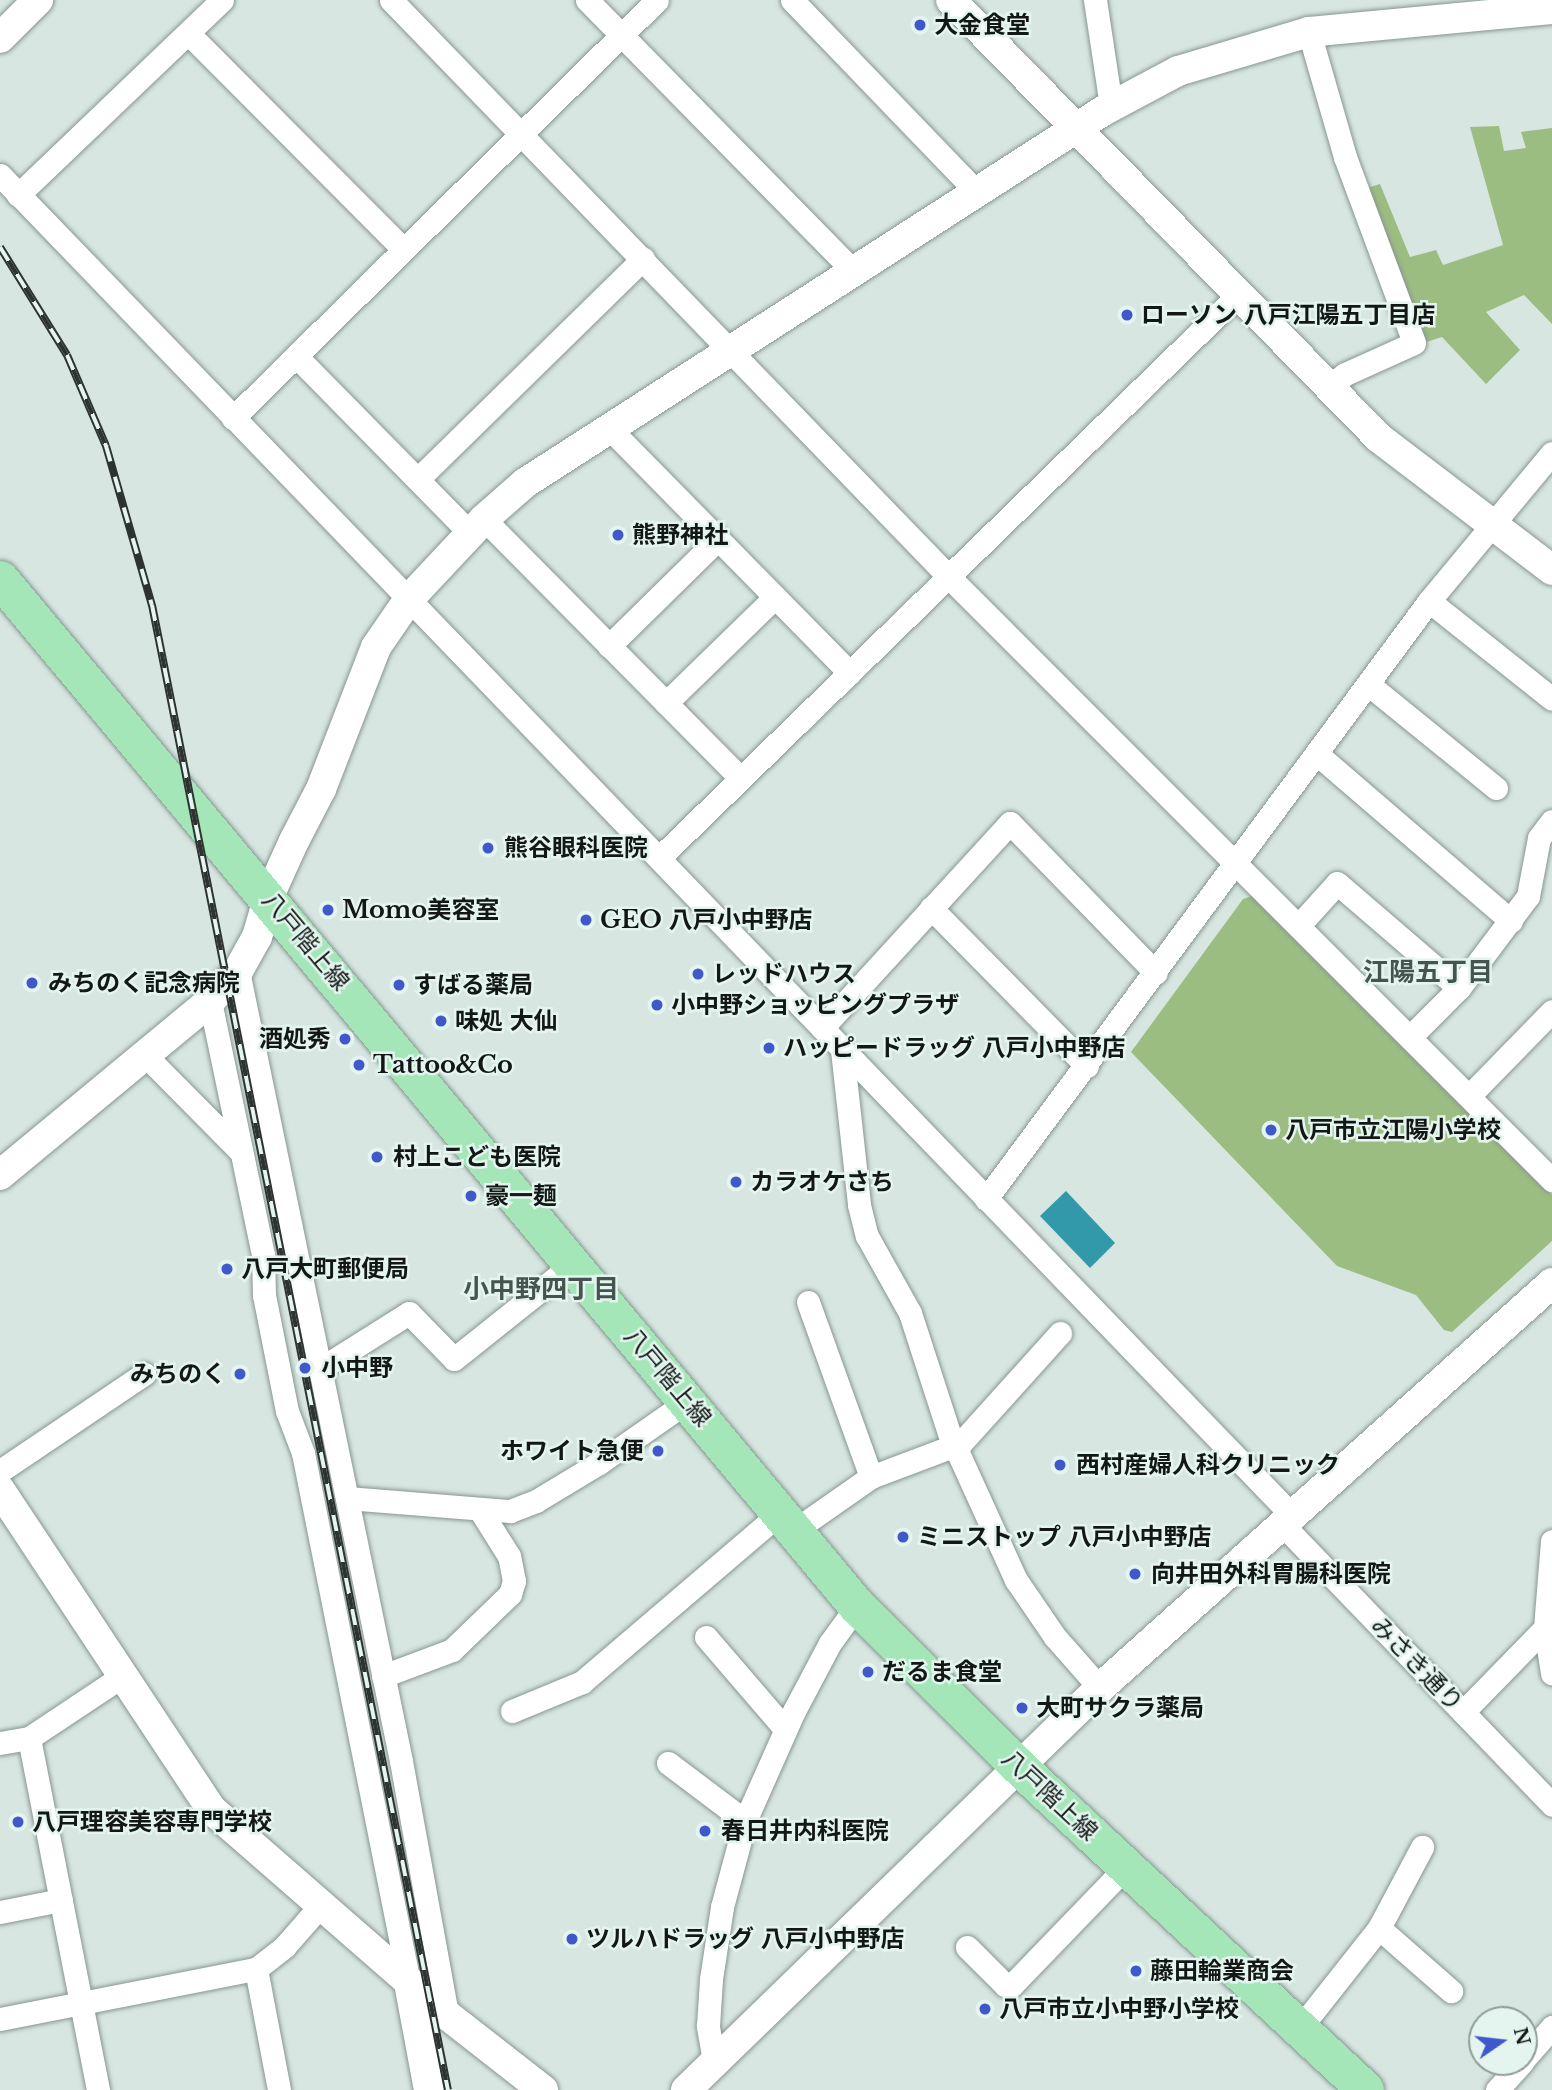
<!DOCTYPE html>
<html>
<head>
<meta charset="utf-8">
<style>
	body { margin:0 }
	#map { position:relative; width:1552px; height:2090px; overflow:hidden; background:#d7e6e0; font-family:"Libre Baskerville","Noto Sans JP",serif }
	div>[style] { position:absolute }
	.green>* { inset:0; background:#9cbd82 }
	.water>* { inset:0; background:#3199aa }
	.roads { filter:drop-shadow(0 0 2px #889691) drop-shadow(0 0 2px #889691) }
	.minor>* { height:23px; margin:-11.5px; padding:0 11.5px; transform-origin:11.5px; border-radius:11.5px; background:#fff }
	.tertiary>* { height:30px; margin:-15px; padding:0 15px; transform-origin:15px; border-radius:15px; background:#fff }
	.primary>* { height:37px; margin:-18.5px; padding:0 18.5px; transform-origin:18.5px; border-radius:18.5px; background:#a4e6b8 }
	.rail>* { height:8px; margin-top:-4px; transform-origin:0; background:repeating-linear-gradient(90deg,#e4f4ee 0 16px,#2d3331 0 32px); box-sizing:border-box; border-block:2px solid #2d3331 }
	.dots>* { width:19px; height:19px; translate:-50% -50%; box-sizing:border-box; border:4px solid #e4f4ee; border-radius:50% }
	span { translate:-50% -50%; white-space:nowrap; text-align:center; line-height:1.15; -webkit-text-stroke:5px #e4f4ee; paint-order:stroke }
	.poi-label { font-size:24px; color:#131816; font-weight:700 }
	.left { translate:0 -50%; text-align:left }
	.right { translate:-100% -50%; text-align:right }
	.street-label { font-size:24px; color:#131816 }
	.neighbourhood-label { font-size:26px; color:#46544f; font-weight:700 }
	.north { position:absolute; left:1468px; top:2006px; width:70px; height:70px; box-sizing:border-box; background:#e4f4ee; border:2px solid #909c98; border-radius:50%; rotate:76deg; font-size:19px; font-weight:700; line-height:28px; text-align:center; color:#131816 }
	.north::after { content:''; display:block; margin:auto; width:24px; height:32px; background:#3f59cb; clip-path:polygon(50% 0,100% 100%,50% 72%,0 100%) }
</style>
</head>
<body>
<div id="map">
	<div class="green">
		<div style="clip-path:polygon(1499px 126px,1504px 151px,1526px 148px,1521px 132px,1552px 128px,1552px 324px,1524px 295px,1486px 312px,1520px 350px,1486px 384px,1442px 337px,1420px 344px,1364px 189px,1380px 184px,1410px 257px,1436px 250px,1443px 265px,1503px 245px,1470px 127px)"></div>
		<div style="clip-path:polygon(1252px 896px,1552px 1195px,1552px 1241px,1452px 1332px,1444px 1330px,1416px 1295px,1337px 1266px,1131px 1052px,1243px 899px)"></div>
	</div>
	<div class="water">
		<div style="clip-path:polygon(1066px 1191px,1115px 1243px,1090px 1268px,1040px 1216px)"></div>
	</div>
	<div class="roads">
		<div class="minor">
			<div style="left:391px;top:0;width:800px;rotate:45.96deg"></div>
			<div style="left:947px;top:575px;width:856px;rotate:45deg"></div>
			<div style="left:587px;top:0;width:380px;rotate:45.5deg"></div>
			<div style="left:792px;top:0;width:267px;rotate:46.1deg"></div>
			<div style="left:1095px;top:0;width:107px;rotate:81.4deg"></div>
			<div style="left:1309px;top:32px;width:130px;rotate:73.9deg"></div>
			<div style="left:1345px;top:157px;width:198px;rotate:69.6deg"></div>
			<div style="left:1414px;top:343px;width:76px;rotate:155.8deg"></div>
			<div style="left:1345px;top:374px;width:21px;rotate:141deg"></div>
			<div style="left:189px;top:34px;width:303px;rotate:45.1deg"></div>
			<div style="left:0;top:175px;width:1860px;rotate:46.05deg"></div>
			<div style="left:18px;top:195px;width:282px;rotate:-43.7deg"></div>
			<div style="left:297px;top:357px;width:247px;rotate:45.5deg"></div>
			<div style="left:233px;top:418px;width:595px;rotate:-44.59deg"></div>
			<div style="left:610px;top:429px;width:342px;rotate:45.5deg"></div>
			<div style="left:418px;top:479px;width:315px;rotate:-44.4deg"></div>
			<div style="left:484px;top:519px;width:363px;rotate:45.3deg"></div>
			<div style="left:1429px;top:601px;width:157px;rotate:38.5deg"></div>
			<div style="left:609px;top:646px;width:153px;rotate:-44.5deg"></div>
			<div style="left:1368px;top:684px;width:165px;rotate:39.1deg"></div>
			<div style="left:666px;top:703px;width:152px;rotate:-44.2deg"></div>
			<div style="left:1317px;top:754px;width:256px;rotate:40.7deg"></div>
			<div style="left:660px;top:857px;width:806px;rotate:-44.2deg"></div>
			<div style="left:931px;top:908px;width:222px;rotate:45.4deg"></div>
			<div style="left:1300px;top:924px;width:55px;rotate:-47.9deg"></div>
			<div style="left:1337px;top:883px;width:161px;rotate:40.7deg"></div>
			<div style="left:238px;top:971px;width:807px;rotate:78.34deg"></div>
			<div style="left:401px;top:1761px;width:258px;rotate:79.7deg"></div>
			<div style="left:210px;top:1001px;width:259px;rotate:78.2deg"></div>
			<div style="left:263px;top:1255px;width:40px;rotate:88.6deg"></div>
			<div style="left:264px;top:1295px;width:118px;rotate:78.8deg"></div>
			<div style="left:287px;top:1411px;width:45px;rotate:69.1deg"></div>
			<div style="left:303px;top:1453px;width:540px;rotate:78.69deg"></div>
			<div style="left:822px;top:1028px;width:278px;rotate:-47.5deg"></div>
			<div style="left:1010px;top:823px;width:209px;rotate:45.8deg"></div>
			<div style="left:1411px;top:1036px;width:68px;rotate:-45deg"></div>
			<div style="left:1459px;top:988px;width:115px;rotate:-53.1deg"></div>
			<div style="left:1528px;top:896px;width:59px;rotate:-79.3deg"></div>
			<div style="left:1539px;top:838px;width:21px;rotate:-53deg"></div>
			<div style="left:842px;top:1050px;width:156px;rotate:83.7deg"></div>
			<div style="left:859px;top:1205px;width:32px;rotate:76deg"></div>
			<div style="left:867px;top:1236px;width:88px;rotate:60.8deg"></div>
			<div style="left:910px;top:1313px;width:126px;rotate:72deg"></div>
			<div style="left:949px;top:1433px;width:162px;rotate:65.5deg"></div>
			<div style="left:1016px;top:1580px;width:69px;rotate:55.6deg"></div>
			<div style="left:1055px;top:1637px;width:68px;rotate:48.6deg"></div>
			<div style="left:145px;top:1055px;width:136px;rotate:45.3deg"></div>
			<div style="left:1470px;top:1095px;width:117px;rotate:-45.7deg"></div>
			<div style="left:986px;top:1199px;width:744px;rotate:-53.47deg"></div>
			<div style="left:1429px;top:601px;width:192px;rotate:-50.3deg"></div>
			<div style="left:808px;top:1302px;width:186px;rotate:70.2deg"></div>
			<div style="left:320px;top:1369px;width:105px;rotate:-32.2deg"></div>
			<div style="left:409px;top:1313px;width:64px;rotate:45.6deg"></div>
			<div style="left:454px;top:1359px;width:152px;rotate:-38.6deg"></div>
			<div style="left:0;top:1471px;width:174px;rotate:-34deg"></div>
			<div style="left:347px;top:1498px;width:164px;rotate:4.6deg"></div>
			<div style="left:510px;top:1511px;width:28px;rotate:-21deg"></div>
			<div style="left:536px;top:1501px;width:74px;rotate:-31.1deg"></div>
			<div style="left:599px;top:1463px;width:108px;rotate:-34.9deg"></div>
			<div style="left:1281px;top:1523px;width:391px;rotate:46.1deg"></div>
			<div style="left:795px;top:1530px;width:93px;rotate:-34.9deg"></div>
			<div style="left:871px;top:1477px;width:96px;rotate:-20.7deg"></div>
			<div style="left:961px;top:1443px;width:148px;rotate:-48deg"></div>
			<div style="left:1552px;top:1541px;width:87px;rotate:94.6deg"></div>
			<div style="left:1545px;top:1628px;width:46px;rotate:81.2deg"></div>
			<div style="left:706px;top:1637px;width:121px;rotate:49.3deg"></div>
			<div style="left:383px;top:1676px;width:74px;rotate:-20.6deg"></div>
			<div style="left:452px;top:1650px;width:81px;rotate:-44deg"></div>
			<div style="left:510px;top:1594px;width:14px;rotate:-73deg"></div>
			<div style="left:514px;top:1581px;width:25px;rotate:-101deg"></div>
			<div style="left:509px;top:1556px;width:54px;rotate:-122.2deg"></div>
			<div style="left:512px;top:1711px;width:76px;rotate:-22.5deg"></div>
			<div style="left:582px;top:1682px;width:260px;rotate:-40.5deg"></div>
			<div style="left:1463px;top:1712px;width:117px;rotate:-45.7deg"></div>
			<div style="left:29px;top:1738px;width:359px;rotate:78.9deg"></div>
			<div style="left:0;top:1743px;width:29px;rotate:-10deg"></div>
			<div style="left:29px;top:1738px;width:114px;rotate:-33.6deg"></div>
			<div style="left:668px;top:1763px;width:96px;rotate:37deg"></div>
			<div style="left:0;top:1912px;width:62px;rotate:-11.1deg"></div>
			<div style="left:1379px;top:1928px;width:96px;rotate:41.2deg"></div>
			<div style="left:967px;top:1947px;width:54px;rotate:45deg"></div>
			<div style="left:1005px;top:1985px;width:7px"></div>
			<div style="left:1012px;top:1985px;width:165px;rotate:-46deg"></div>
			<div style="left:256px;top:1969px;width:123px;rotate:79.2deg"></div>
			<div style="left:0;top:2019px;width:261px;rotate:-11.1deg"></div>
			<div style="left:256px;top:1969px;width:37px;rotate:-38deg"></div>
			<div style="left:285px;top:1946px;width:53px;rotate:-48.8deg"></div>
			<div style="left:1300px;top:2028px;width:127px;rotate:-51.7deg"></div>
			<div style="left:1379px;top:1928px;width:92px;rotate:-62deg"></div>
			<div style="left:1524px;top:2059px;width:43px;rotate:-48.8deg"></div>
			<div style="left:714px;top:2061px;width:36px;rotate:-100deg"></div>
			<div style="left:708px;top:2026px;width:47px;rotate:-86.3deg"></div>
			<div style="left:711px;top:1979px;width:73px;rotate:-81.3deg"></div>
			<div style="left:722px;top:1907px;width:89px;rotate:-75deg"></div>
			<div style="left:745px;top:1821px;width:120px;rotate:-66deg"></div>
			<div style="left:794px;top:1711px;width:77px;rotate:-62.1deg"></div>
			<div style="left:830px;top:1643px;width:46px;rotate:-53.9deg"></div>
			<div style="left:1497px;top:2090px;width:38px;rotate:-48deg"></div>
		</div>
		<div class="tertiary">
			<div style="left:951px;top:0;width:612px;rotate:45.66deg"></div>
			<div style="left:1379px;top:438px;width:218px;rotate:37.3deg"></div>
			<div style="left:0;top:38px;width:54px;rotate:-45deg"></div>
			<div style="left:0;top:1175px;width:273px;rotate:-39.6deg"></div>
			<div style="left:210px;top:1001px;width:41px;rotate:-47deg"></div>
			<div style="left:238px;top:971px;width:39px;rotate:-61deg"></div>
			<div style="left:257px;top:937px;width:43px;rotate:-73.7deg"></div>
			<div style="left:269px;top:896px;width:60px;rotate:-65.6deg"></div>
			<div style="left:294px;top:841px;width:59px;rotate:-62.6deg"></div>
			<div style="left:321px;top:789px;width:152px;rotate:-68.8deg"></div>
			<div style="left:376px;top:647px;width:58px;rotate:-55.5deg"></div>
			<div style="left:409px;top:599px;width:110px;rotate:-46.8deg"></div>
			<div style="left:484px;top:519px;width:55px;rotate:-41.3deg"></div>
			<div style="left:525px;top:483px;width:687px;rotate:-32.77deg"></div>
			<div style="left:1103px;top:111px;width:85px;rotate:-28.1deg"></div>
			<div style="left:1178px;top:71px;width:137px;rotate:-16.6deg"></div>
			<div style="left:1309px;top:32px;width:244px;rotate:-5.4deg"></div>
			<div style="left:0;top:1490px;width:382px;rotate:56.5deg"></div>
			<div style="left:211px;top:1809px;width:313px;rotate:41.1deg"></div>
			<div style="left:447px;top:2015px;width:122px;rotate:38deg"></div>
			<div style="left:409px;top:1983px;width:109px;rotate:79.4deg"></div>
			<div style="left:686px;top:2090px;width:577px;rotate:-44.16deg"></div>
			<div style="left:1100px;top:1688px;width:607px;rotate:-41.86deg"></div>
		</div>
		<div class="primary">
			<div style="left:0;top:579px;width:1338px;rotate:50.16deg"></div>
			<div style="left:857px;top:1606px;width:226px;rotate:44.8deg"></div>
			<div style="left:1017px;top:1765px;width:476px;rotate:43deg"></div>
		</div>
	</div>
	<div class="rail">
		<div style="left:0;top:247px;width:127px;rotate:58.2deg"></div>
		<div style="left:67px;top:355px;width:99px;rotate:66.8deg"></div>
		<div style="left:106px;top:446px;width:166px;rotate:73.9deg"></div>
		<div style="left:152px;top:605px;width:1514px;rotate:78.73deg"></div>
	</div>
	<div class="dots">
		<div style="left:920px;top:25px;background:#3f59cb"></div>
		<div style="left:1127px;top:315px;background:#3f59cb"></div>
		<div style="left:618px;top:535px;background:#3f59cb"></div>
		<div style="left:488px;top:848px;background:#3f59cb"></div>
		<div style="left:328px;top:910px;background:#3f59cb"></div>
		<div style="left:586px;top:920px;background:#3f59cb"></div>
		<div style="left:698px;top:974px;background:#3f59cb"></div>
		<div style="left:32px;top:983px;background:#3f59cb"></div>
		<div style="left:399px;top:985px;background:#3f59cb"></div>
		<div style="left:657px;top:1005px;background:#3f59cb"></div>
		<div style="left:441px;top:1021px;background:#3f59cb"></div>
		<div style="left:345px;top:1039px;background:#3f59cb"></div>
		<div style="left:769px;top:1048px;background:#3f59cb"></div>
		<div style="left:359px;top:1065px;background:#3f59cb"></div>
		<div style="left:1271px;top:1130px;background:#3f59cb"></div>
		<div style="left:377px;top:1157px;background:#3f59cb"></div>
		<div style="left:736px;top:1182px;background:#3f59cb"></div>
		<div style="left:471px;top:1196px;background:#3f59cb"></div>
		<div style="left:227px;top:1269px;background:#3f59cb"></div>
		<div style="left:305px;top:1368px;background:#3f59cb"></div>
		<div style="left:240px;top:1374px;background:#3f59cb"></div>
		<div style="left:658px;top:1451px;background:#3f59cb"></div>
		<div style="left:1060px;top:1465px;background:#3f59cb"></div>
		<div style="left:903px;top:1537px;background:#3f59cb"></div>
		<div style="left:1135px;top:1574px;background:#3f59cb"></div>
		<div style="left:868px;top:1672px;background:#3f59cb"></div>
		<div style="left:1022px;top:1708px;background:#3f59cb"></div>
		<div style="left:18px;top:1822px;background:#3f59cb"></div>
		<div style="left:705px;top:1831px;background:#3f59cb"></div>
		<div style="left:572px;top:1939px;background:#3f59cb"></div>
		<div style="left:1136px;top:1971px;background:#3f59cb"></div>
		<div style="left:985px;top:2009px;background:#3f59cb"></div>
	</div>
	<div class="poi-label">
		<span class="left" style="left:934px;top:25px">大金食堂</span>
		<span class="left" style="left:1141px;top:315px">ローソン 八戸江陽五丁目店</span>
		<span class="left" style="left:632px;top:535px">熊野神社</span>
		<span class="left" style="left:504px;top:848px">熊谷眼科医院</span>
		<span class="left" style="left:342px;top:910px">Momo美容室</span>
		<span class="left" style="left:600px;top:920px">GEO 八戸小中野店</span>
		<span class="left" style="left:712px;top:974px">レッドハウス</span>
		<span class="left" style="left:48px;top:983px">みちのく記念病院</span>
		<span class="left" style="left:413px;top:985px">すばる薬局</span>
		<span class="left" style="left:671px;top:1005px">小中野ショッピングプラザ</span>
		<span class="left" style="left:455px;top:1021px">味処 大仙</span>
		<span class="right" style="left:331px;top:1039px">酒処秀</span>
		<span class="left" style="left:783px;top:1048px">ハッピードラッグ 八戸小中野店</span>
		<span class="left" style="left:373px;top:1065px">Tattoo&amp;Co</span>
		<span class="left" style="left:1285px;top:1130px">八戸市立江陽小学校</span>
		<span class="left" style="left:393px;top:1157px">村上こども医院</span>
		<span class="left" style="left:750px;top:1182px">カラオケさち</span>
		<span class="left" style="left:485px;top:1196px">豪一麺</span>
		<span class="left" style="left:241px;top:1269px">八戸大町郵便局</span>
		<span class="left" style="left:321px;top:1368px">小中野</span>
		<span class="right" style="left:226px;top:1374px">みちのく</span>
		<span class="right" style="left:644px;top:1451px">ホワイト急便</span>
		<span class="left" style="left:1076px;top:1465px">西村産婦人科クリニック</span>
		<span class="left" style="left:917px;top:1537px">ミニストップ 八戸小中野店</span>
		<span class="left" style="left:1151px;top:1574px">向井田外科胃腸科医院</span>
		<span class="left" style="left:882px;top:1672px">だるま食堂</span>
		<span class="left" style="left:1036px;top:1708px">大町サクラ薬局</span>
		<span class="left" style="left:32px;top:1822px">八戸理容美容専門学校</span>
		<span class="left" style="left:721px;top:1831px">春日井内科医院</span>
		<span class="left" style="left:586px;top:1939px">ツルハドラッグ 八戸小中野店</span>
		<span class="left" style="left:1150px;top:1971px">藤田輪業商会</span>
		<span class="left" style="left:999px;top:2009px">八戸市立小中野小学校</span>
	</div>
	<div class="street-label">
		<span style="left:306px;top:941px;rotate:50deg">八戸階上線</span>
		<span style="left:668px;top:1377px;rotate:50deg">八戸階上線</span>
		<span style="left:1417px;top:1664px;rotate:46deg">みさき通り</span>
		<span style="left:1050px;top:1795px;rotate:43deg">八戸階上線</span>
	</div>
	<div class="neighbourhood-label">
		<span style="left:1428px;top:973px">江陽五丁目</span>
		<span style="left:541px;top:1290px">小中野四丁目</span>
	</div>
	<div class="north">N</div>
</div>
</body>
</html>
